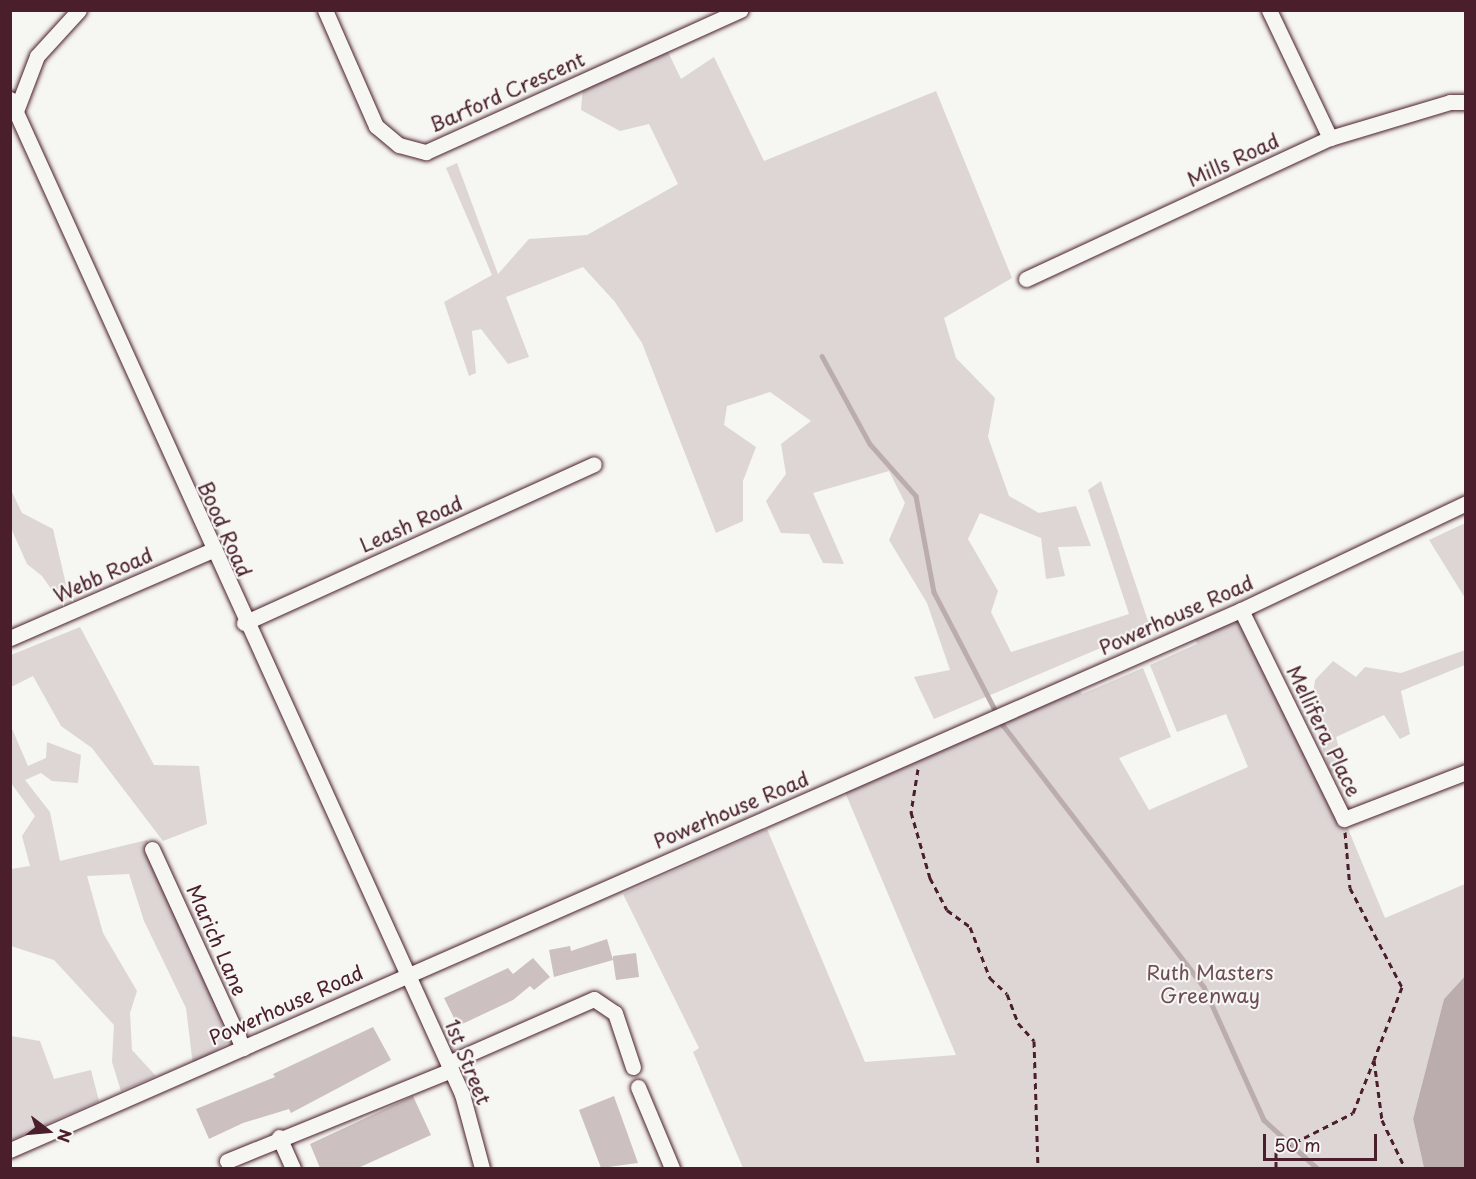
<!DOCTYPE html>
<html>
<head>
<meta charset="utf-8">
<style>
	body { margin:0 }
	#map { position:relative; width:1476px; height:1179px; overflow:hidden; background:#f6f6f2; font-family:"Playpen Sans",sans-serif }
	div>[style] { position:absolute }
	.green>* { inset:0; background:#ddd6d5 }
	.water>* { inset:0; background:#bbadae }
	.stream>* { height:4.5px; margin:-2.25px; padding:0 2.25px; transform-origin:2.25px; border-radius:2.25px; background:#bbadae }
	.building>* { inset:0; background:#ccc1c0 }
	.path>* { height:3px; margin-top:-1.5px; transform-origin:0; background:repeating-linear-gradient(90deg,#4a1f2b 0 6px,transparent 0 10.5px) }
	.roads { filter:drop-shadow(0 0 2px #4a1f2b) drop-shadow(0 0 2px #4a1f2b) }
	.minor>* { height:15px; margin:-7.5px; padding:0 7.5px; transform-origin:7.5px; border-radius:7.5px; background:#f6f6f2 }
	span { translate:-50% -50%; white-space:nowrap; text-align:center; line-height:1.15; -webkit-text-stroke:4.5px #f6f6f2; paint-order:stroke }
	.street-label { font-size:20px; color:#4a1f2b }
	.park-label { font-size:20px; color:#6f4d56 }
	.frame { position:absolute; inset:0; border:12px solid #4a1f2b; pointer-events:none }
	.north { position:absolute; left:18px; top:1101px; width:60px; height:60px; -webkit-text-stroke:4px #f6f6f2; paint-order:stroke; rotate:106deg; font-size:16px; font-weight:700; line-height:24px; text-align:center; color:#4a1f2b }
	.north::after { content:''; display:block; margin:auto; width:21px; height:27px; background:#4a1f2b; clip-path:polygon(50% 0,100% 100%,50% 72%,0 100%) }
	.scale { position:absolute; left:1263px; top:1134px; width:114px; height:27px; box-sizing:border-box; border:3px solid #4a1f2b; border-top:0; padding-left:8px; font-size:18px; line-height:21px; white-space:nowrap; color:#4a1f2b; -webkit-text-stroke:4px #f6f6f2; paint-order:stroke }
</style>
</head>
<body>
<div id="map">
	<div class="green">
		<div style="clip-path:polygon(668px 52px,681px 79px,714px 57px,764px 161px,936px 91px,1012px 278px,944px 318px,956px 358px,995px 398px,988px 437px,1009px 496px,1039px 513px,1076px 506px,1091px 546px,1058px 547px,1065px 576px,1046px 579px,1041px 538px,980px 513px,968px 539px,998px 591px,991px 612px,1011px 652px,1129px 614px,1088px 490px,1101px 481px,1150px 627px,934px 719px,914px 677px,950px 670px,927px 603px,889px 540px,905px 503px,889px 471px,813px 493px,844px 564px,823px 563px,809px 534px,781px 533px,766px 501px,786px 474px,781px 444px,811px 421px,770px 392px,727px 406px,724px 425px,756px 447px,743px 481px,743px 521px,716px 533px,642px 343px,615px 302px,583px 267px,506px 297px,529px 357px,508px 364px,481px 329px,472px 331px,476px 373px,469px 376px,444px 302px,492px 275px,446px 168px,457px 163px,498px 274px,529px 239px,587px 235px,678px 184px,649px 124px,620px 131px,581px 110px,583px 86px)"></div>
		<div style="clip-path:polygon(11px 490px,22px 513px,53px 529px,69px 597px,61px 603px,42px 576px,27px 564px,11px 528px)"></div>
		<div style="clip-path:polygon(1465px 523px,1465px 598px,1429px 540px)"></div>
		<div style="clip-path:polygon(1241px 610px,1344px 819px,1385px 918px,1465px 884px,1465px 976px,1444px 999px,1413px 1119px,1424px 1168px,743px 1168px,693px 1052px,699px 1048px,623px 894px,767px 829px,865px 1062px,956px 1055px,842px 785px,1075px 683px,1082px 694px,1143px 668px,1171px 737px,1119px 758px,1149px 810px,1248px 767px,1226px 714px,1177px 732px,1150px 665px,1197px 644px,1192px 632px)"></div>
		<div style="clip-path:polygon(80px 627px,154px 765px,199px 766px,207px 824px,163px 841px,92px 748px,61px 726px,33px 676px,11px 687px,11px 655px)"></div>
		<div style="clip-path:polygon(1465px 650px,1465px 665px,1401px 691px,1410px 734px,1400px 739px,1384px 715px,1336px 737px,1346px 777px,1330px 772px,1311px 708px,1315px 680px,1333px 661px,1356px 677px,1365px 667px,1401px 673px)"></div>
		<div style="clip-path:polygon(10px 724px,28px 766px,46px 758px,47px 742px,81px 755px,78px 783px,52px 781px,41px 773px,25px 780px,50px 812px,60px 861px,147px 840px,232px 1040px,193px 1065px,186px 1008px,144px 921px,129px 874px,87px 876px,103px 933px,137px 991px,130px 1013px,132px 1050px,156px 1076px,121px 1091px,112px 1062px,114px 1025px,54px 960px,11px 946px,11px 869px,30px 866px,22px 836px,35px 816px,11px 783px)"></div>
		<div style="clip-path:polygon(11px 1036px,40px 1041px,54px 1079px,91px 1070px,99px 1101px,11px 1140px)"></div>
	</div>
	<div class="water">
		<div style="clip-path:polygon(1465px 976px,1465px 1168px,1424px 1168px,1413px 1119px,1444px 999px)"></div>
	</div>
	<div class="stream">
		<div style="left:822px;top:356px;width:100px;rotate:61.4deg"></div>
		<div style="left:870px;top:444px;width:69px;rotate:48.5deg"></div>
		<div style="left:916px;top:496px;width:98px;rotate:79.4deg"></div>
		<div style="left:934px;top:592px;width:150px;rotate:62.6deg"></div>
		<div style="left:1003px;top:725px;width:330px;rotate:52.5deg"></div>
		<div style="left:1204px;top:987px;width:146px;rotate:65.7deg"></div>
		<div style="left:1264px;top:1120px;width:72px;rotate:42.2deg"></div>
	</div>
	<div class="building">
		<div style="clip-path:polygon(607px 939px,613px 960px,613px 956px,636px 953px,639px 977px,616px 980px,613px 960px,554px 977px,549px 950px,570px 946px,571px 951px)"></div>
		<div style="clip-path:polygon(533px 958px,550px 977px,534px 990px,530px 986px,513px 1000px,458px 1026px,444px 998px,508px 968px,513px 974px)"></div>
		<div style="clip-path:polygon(373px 1027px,391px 1060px,291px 1113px,289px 1109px,243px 1123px,209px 1139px,196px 1109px,275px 1077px,273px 1074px)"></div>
		<div style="clip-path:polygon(413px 1096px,431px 1135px,358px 1168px,320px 1168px,310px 1144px)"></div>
		<div style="clip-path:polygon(614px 1096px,638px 1163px,601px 1168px,579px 1110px)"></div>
	</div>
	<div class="path">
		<div style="left:918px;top:769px;width:44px;rotate:99.2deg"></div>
		<div style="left:911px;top:812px;width:69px;rotate:73.9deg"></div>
		<div style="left:930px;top:878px;width:36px;rotate:62deg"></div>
		<div style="left:947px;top:910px;width:29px;rotate:36deg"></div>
		<div style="left:970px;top:927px;width:55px;rotate:68.6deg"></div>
		<div style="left:990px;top:978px;width:23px;rotate:43deg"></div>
		<div style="left:1007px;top:994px;width:31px;rotate:69deg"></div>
		<div style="left:1018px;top:1023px;width:24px;rotate:48deg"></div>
		<div style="left:1034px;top:1041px;width:127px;rotate:88.2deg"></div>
		<div style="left:1345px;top:832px;width:56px;rotate:84.9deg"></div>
		<div style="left:1350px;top:888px;width:112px;rotate:62.3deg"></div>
		<div style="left:1402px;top:987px;width:78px;rotate:111deg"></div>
		<div style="left:1276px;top:1168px;width:16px;rotate:-90deg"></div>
		<div style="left:1276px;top:1152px;width:86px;rotate:-26.9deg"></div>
		<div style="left:1353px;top:1113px;width:57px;rotate:-68.4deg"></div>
		<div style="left:1374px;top:1060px;width:61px;rotate:82.4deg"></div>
		<div style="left:1382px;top:1120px;width:53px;rotate:64.4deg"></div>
	</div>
	<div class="roads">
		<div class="minor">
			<div style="left:325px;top:10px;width:127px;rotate:66.3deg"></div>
			<div style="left:376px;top:126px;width:30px;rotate:40deg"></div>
			<div style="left:399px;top:145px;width:28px;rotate:15deg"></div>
			<div style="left:426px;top:152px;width:345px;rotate:-24.3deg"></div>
			<div style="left:1269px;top:10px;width:142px;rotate:64.5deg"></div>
			<div style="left:10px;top:99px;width:1093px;rotate:65.57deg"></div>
			<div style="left:462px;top:1094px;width:77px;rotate:74.9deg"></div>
			<div style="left:10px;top:113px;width:6px;rotate:-18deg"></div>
			<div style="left:16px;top:111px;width:59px;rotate:-69.1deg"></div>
			<div style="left:37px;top:56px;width:62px;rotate:-47.6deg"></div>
			<div style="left:1026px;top:279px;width:335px;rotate:-24.9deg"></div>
			<div style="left:1330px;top:138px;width:125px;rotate:-16.7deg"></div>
			<div style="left:1450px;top:102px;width:16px"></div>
			<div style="left:1241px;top:610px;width:233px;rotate:63.8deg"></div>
			<div style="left:1344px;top:819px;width:131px;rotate:-21.1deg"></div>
			<div style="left:244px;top:623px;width:384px;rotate:-24.4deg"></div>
			<div style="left:10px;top:638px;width:220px;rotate:-23.5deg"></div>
			<div style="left:152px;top:849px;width:219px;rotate:65.4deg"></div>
			<div style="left:448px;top:1063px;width:159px;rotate:-23.7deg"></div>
			<div style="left:594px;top:999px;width:25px;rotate:34deg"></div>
			<div style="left:615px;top:1013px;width:57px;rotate:71.6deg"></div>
			<div style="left:638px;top:1087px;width:88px;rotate:67.2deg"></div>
			<div style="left:279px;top:1137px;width:34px;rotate:66deg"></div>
			<div style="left:10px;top:1150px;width:1344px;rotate:-23.69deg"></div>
			<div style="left:1241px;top:610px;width:249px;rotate:-25.4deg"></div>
			<div style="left:227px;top:1161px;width:242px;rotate:-22.1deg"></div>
		</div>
	</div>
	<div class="street-label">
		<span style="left:507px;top:92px;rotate:-24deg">Barford Crescent</span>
		<span style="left:1233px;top:160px;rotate:-25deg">Mills Road</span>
		<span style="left:411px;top:524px;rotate:-24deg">Leash Road</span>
		<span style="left:225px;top:529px;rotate:66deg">Bood Road</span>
		<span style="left:103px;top:575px;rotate:-24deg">Webb Road</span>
		<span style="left:1176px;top:615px;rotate:-24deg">Powerhouse Road</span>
		<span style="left:1324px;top:731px;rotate:64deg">Mellifera Place</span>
		<span style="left:731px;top:810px;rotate:-23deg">Powerhouse Road</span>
		<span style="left:217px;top:940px;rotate:66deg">Marich Lane</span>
		<span style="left:286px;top:1005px;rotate:-24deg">Powerhouse Road</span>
		<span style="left:468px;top:1062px;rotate:68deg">1st Street</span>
	</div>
	<div class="park-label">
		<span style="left:1210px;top:984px">Ruth Masters<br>Greenway</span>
	</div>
	<div class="frame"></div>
	<div class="north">N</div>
	<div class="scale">50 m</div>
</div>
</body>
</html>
